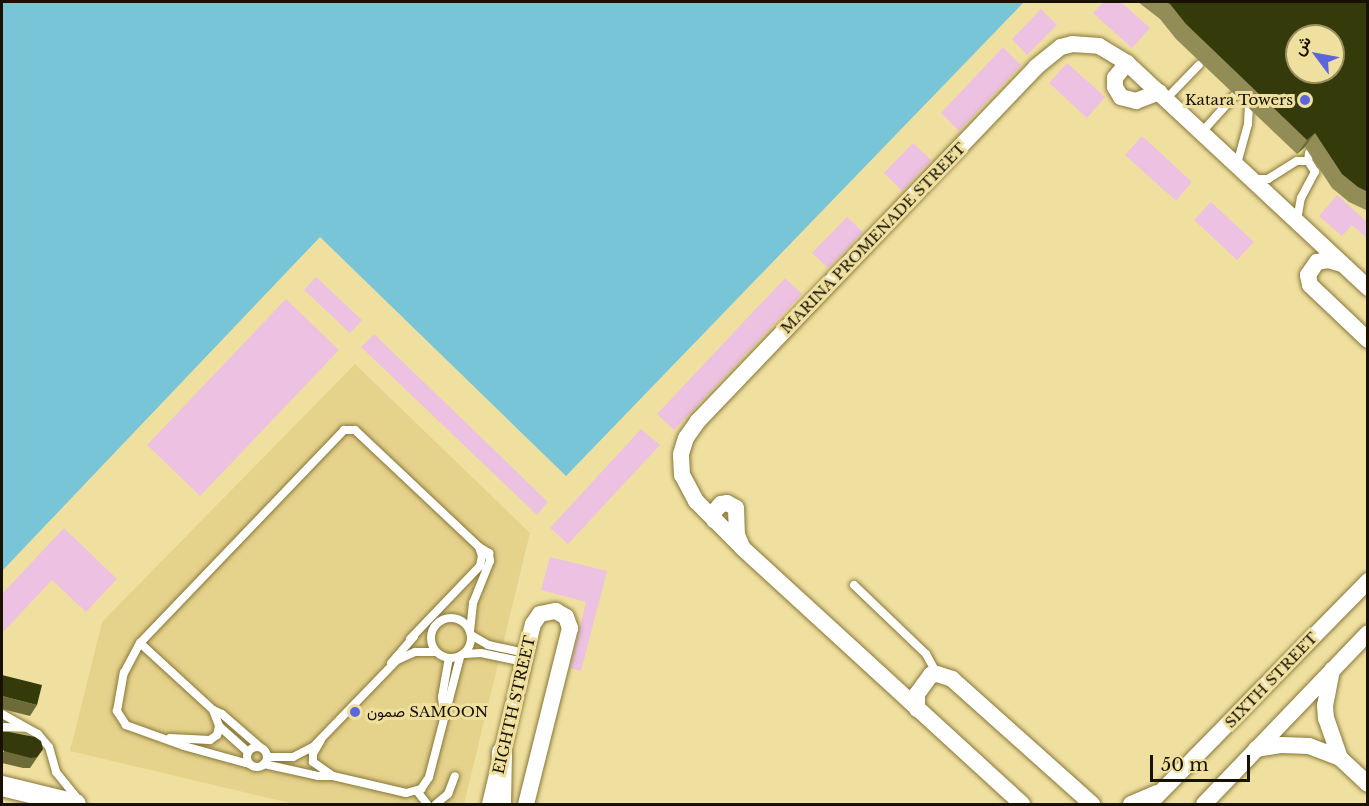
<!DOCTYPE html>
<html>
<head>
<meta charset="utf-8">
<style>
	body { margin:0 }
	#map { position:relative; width:1369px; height:806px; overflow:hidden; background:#f0e0a0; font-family:"Libre Baskerville",Vazirmatn,serif }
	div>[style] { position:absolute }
	.built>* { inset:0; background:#e5d28b }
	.green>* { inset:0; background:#ecc1e1 }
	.water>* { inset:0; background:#78c5d8 }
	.roads { filter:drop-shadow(0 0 2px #867739) drop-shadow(0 0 2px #867739) }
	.service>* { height:8px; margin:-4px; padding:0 4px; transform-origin:4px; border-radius:4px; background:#fff }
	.service>.ring { margin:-4px; padding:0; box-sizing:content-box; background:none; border:8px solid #fff; border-radius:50% }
	.minor>* { height:16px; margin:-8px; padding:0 8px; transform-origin:8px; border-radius:8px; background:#fff }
	.tertiary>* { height:20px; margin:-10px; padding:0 10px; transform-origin:10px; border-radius:10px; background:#fff }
	.wall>* { inset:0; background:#928d56 }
	.shaded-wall>* { inset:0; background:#6d6c38 }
	.building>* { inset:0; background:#353a0b }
	.dots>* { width:16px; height:16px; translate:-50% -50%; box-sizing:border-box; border:3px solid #f0e0a0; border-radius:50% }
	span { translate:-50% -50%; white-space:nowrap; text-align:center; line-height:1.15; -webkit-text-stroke:6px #f0e0a0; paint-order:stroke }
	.poi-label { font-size:15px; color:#181100 }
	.right { translate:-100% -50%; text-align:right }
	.left { translate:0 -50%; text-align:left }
	.street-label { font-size:15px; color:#181100 }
	.frame { position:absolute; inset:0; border:3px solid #181100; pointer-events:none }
	.north { position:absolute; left:1285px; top:24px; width:60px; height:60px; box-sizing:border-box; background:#f0e0a0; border:2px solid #9a8d60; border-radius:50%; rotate:302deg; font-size:16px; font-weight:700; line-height:24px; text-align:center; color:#181100 }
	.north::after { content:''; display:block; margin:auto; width:21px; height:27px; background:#5b66dd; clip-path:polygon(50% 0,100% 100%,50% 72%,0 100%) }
	.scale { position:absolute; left:1150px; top:755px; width:100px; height:27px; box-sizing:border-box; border:3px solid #181100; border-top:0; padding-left:8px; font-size:18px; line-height:21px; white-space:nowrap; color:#181100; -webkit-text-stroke:4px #f0e0a0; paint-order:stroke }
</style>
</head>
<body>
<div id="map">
	<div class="built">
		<div style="clip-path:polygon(355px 364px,530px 533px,464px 804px,294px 804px,70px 751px,102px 622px)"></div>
	</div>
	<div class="green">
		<div style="clip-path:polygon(1104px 2px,1121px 2px,1150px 28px,1132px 48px,1093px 13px)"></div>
		<div style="clip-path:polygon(1041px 9px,1057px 25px,1027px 55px,1012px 39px)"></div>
		<div style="clip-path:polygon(1003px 47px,1021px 65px,959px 131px,941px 113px)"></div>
		<div style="clip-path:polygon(1067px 63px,1105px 97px,1087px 118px,1049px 83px)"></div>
		<div style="clip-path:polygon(1142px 136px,1192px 182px,1176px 201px,1125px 155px)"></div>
		<div style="clip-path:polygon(913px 143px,931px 160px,902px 191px,884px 173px)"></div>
		<div style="clip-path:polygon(1337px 195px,1367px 222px,1367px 238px,1352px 225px,1342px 236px,1319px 216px)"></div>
		<div style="clip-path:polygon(1211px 202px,1254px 242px,1237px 260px,1194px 220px)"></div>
		<div style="clip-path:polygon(847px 217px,863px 232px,828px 268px,812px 253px)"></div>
		<div style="clip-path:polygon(316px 277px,362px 320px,350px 333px,304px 290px)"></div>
		<div style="clip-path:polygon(785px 278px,802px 294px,674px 430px,657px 414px)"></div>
		<div style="clip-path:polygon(286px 299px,339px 350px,200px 496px,147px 445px)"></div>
		<div style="clip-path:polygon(374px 334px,548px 502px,537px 515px,361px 347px)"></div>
		<div style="clip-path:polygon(641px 429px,660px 445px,568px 544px,550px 528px)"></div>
		<div style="clip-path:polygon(64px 528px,117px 579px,86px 612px,52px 580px,2px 633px,2px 594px)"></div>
		<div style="clip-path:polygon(550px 557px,607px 571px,581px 671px,570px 668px,586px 602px,541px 590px)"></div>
	</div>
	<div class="water">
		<div style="clip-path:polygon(2px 2px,1024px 2px,566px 476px,320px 237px,2px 571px)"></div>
	</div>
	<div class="roads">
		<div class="service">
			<div style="left:1166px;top:99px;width:47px;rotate:-45.9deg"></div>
			<div style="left:1202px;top:132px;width:51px;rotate:-48.2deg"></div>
			<div style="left:1237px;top:164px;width:41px;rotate:-74.6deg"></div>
			<div style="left:1248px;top:124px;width:18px;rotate:-87deg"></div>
			<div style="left:1255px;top:179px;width:13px"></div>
			<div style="left:1268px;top:179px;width:34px;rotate:-32deg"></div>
			<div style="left:1297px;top:161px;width:11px"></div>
			<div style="left:1297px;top:220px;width:22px;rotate:-80deg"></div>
			<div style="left:1301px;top:198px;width:30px;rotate:-62deg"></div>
			<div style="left:1315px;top:172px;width:13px;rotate:-122deg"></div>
			<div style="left:1308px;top:161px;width:8px;rotate:-83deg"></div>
			<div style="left:854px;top:585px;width:100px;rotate:43.8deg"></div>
			<div style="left:926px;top:654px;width:23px;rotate:61deg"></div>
			<div class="ring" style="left:431px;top:618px;width:32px;height:32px"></div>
			<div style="left:471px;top:635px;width:20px;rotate:30deg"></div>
			<div style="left:488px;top:645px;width:39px;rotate:12deg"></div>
			<div style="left:410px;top:639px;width:101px;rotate:-46.2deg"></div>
			<div style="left:480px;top:566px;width:10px;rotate:-79deg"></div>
			<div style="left:482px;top:556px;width:9px;rotate:-108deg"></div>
			<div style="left:140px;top:643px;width:99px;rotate:42.5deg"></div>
			<div style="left:213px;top:710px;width:10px;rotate:24deg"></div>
			<div style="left:222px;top:714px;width:50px;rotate:41deg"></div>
			<div style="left:464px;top:654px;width:17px;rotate:-3deg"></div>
			<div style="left:481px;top:653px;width:44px;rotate:11.8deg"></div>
			<div style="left:391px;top:663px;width:35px;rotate:-49deg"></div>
			<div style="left:213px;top:710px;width:17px;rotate:69deg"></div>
			<div style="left:219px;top:726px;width:39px;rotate:42deg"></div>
			<div style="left:2px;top:714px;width:41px;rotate:29.1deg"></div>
			<div style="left:38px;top:734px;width:17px;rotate:50deg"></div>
			<div style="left:49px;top:747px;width:26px;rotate:74deg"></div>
			<div style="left:56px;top:772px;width:36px;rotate:51deg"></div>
			<div style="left:444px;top:714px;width:17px;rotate:-97deg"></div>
			<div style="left:442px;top:697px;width:39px;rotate:-80deg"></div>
			<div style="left:2px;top:727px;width:24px;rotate:2deg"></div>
			<div style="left:170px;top:738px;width:40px;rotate:2.9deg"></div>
			<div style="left:210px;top:740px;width:9px;rotate:-36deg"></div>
			<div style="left:217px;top:735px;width:9px;rotate:-77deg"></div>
			<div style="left:321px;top:740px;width:16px;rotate:120deg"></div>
			<div style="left:313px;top:754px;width:8px;rotate:90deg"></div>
			<div style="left:313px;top:762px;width:24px;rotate:35deg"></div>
			<div style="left:333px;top:776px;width:75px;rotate:13.1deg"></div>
			<div style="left:406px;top:793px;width:16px;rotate:-15deg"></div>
			<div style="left:421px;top:789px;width:14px;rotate:-56deg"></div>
			<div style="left:429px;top:777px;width:124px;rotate:-75.5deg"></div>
			<div class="ring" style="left:247px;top:747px;width:12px;height:12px"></div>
			<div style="left:267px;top:757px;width:26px"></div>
			<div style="left:293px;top:757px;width:22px;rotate:-27deg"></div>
			<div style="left:313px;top:747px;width:121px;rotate:-46deg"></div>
			<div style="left:397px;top:660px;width:20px;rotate:-24deg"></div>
			<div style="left:415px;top:652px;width:20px"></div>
			<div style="left:249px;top:764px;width:67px;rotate:-164.5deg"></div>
			<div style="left:184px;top:746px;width:62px;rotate:-160.1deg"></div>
			<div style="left:126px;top:725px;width:17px;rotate:-123deg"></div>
			<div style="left:117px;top:711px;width:39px;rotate:-80deg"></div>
			<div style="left:124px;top:673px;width:34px;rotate:-62deg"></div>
			<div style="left:140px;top:643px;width:295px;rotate:-46.2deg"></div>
			<div style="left:344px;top:430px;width:11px"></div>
			<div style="left:355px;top:430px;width:170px;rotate:43.3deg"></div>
			<div style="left:479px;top:547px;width:12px;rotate:31deg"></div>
			<div style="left:489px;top:553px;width:8px;rotate:83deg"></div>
			<div style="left:490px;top:561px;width:45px;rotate:112deg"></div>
			<div style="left:473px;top:603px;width:28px;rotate:96deg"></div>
			<div style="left:264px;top:764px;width:55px;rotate:12.5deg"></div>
			<div style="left:318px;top:776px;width:15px"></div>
			<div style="left:417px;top:791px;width:16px;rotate:52deg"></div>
			<div style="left:436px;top:804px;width:16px;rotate:-40deg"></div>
			<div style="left:448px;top:794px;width:19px;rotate:-69deg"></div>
		</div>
		<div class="minor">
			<div style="left:1127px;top:63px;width:19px;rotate:129deg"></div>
			<div style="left:1115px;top:78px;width:9px;rotate:90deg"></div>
			<div style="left:1115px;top:87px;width:12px;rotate:59deg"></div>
			<div style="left:1121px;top:97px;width:16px;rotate:15deg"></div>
			<div style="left:1136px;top:101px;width:25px;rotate:-21deg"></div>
			<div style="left:1342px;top:264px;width:15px;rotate:-164deg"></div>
			<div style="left:1328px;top:260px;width:11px;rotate:170deg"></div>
			<div style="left:1317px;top:262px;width:16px;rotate:125deg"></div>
			<div style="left:1308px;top:275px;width:10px;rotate:79deg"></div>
			<div style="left:1310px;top:285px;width:80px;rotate:43.5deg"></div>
			<div style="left:714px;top:520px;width:7px;rotate:-98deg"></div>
			<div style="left:713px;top:513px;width:12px;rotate:-48deg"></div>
			<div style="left:721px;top:504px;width:6px;rotate:-9deg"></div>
			<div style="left:727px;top:503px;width:10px;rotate:29deg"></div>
			<div style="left:736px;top:508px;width:27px;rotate:88deg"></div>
			<div style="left:737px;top:535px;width:13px;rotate:67deg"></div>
			<div style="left:1332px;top:670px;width:36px;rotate:101deg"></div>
			<div style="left:1325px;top:705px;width:13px;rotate:86deg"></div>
			<div style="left:1326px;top:718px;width:42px;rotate:70.7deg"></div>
			<div style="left:917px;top:709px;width:15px;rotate:-90deg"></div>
			<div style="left:917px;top:694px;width:24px;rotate:-54deg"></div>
			<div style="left:931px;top:675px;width:6px;rotate:-9deg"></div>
			<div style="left:937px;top:674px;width:16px;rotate:18deg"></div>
			<div style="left:952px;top:679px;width:188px;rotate:41.8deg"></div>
			<div style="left:1256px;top:749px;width:26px;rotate:-9deg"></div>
			<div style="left:1282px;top:745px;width:27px;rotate:2deg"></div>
			<div style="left:1309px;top:746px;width:33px;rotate:21deg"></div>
			<div style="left:1340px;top:758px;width:38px;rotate:43deg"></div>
			<div style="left:490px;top:804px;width:185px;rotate:-76.6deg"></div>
			<div style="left:533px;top:624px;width:12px;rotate:-55deg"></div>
			<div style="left:540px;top:614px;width:16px;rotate:-11deg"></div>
			<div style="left:556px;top:611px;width:12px;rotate:31deg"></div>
			<div style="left:566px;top:617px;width:12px;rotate:70deg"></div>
			<div style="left:570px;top:628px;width:181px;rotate:104deg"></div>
			<div style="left:1022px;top:804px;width:380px;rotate:-137.5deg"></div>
			<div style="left:742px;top:547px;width:65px;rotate:-135deg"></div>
			<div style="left:696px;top:501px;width:30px;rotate:-118deg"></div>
			<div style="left:682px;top:475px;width:21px;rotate:-93deg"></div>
			<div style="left:681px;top:454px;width:17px;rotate:-73deg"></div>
			<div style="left:686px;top:438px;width:21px;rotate:-55deg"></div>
			<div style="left:698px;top:421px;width:489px;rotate:-46.3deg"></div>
			<div style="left:1036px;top:67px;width:32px;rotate:-39deg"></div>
			<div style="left:1061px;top:47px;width:11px;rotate:-15deg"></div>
			<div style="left:1072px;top:44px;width:27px;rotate:4deg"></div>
			<div style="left:1099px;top:46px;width:33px;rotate:31deg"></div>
			<div style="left:1127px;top:63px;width:330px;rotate:43deg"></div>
			<div style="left:1131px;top:804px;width:28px;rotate:-23deg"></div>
			<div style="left:1149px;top:804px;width:313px;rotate:-45.5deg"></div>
			<div style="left:1204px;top:804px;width:237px;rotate:-46.2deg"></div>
		</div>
		<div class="tertiary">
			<div style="left:2px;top:786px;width:76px;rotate:13.7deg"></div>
			<div style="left:501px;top:804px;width:52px;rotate:-88.9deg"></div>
		</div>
	</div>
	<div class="wall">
		<div style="clip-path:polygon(1138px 2px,1368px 2px,1368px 211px,1349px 202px,1332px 188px,1305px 147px,1297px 154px,1176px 39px,1160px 19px)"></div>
	</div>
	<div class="shaded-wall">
		<div style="clip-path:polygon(1315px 133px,1305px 147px,1297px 154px,1307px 140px)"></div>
		<div style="clip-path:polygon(2px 696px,37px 705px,30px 716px,2px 709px)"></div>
		<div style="clip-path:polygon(43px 749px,30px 768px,23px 768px,2px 763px,2px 753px,4px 751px)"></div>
	</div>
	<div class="building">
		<div style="clip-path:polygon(evenodd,1166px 2px,1368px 2px,1368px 192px,1358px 187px,1342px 174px,1315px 133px,1307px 140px,1186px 24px,1170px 4px,1166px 2px,1297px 36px,1333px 36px,1333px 72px,1297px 72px,1297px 36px)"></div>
		<div style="clip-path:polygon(2px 675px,42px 685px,37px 705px,2px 696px)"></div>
		<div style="clip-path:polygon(2px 732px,9px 732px,35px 737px,41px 741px,43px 749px,37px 757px,31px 758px,4px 751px,2px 749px)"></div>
	</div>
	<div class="dots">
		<div style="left:1305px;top:100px;background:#5b66dd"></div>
		<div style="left:355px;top:712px;background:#5b66dd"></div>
	</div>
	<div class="poi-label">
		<span class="right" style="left:1293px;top:100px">Katara Towers</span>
		<span class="left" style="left:367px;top:712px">صمون SAMOON</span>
	</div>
	<div class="street-label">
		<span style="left:873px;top:238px;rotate:-46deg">MARINA PROMENADE STREET</span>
		<span style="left:1271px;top:680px;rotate:-46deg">SIXTH STREET</span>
		<span style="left:514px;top:705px;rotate:-77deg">EIGHTH STREET</span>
	</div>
	<div class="frame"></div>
	<div class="north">ش</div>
	<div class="scale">50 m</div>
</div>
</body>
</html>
